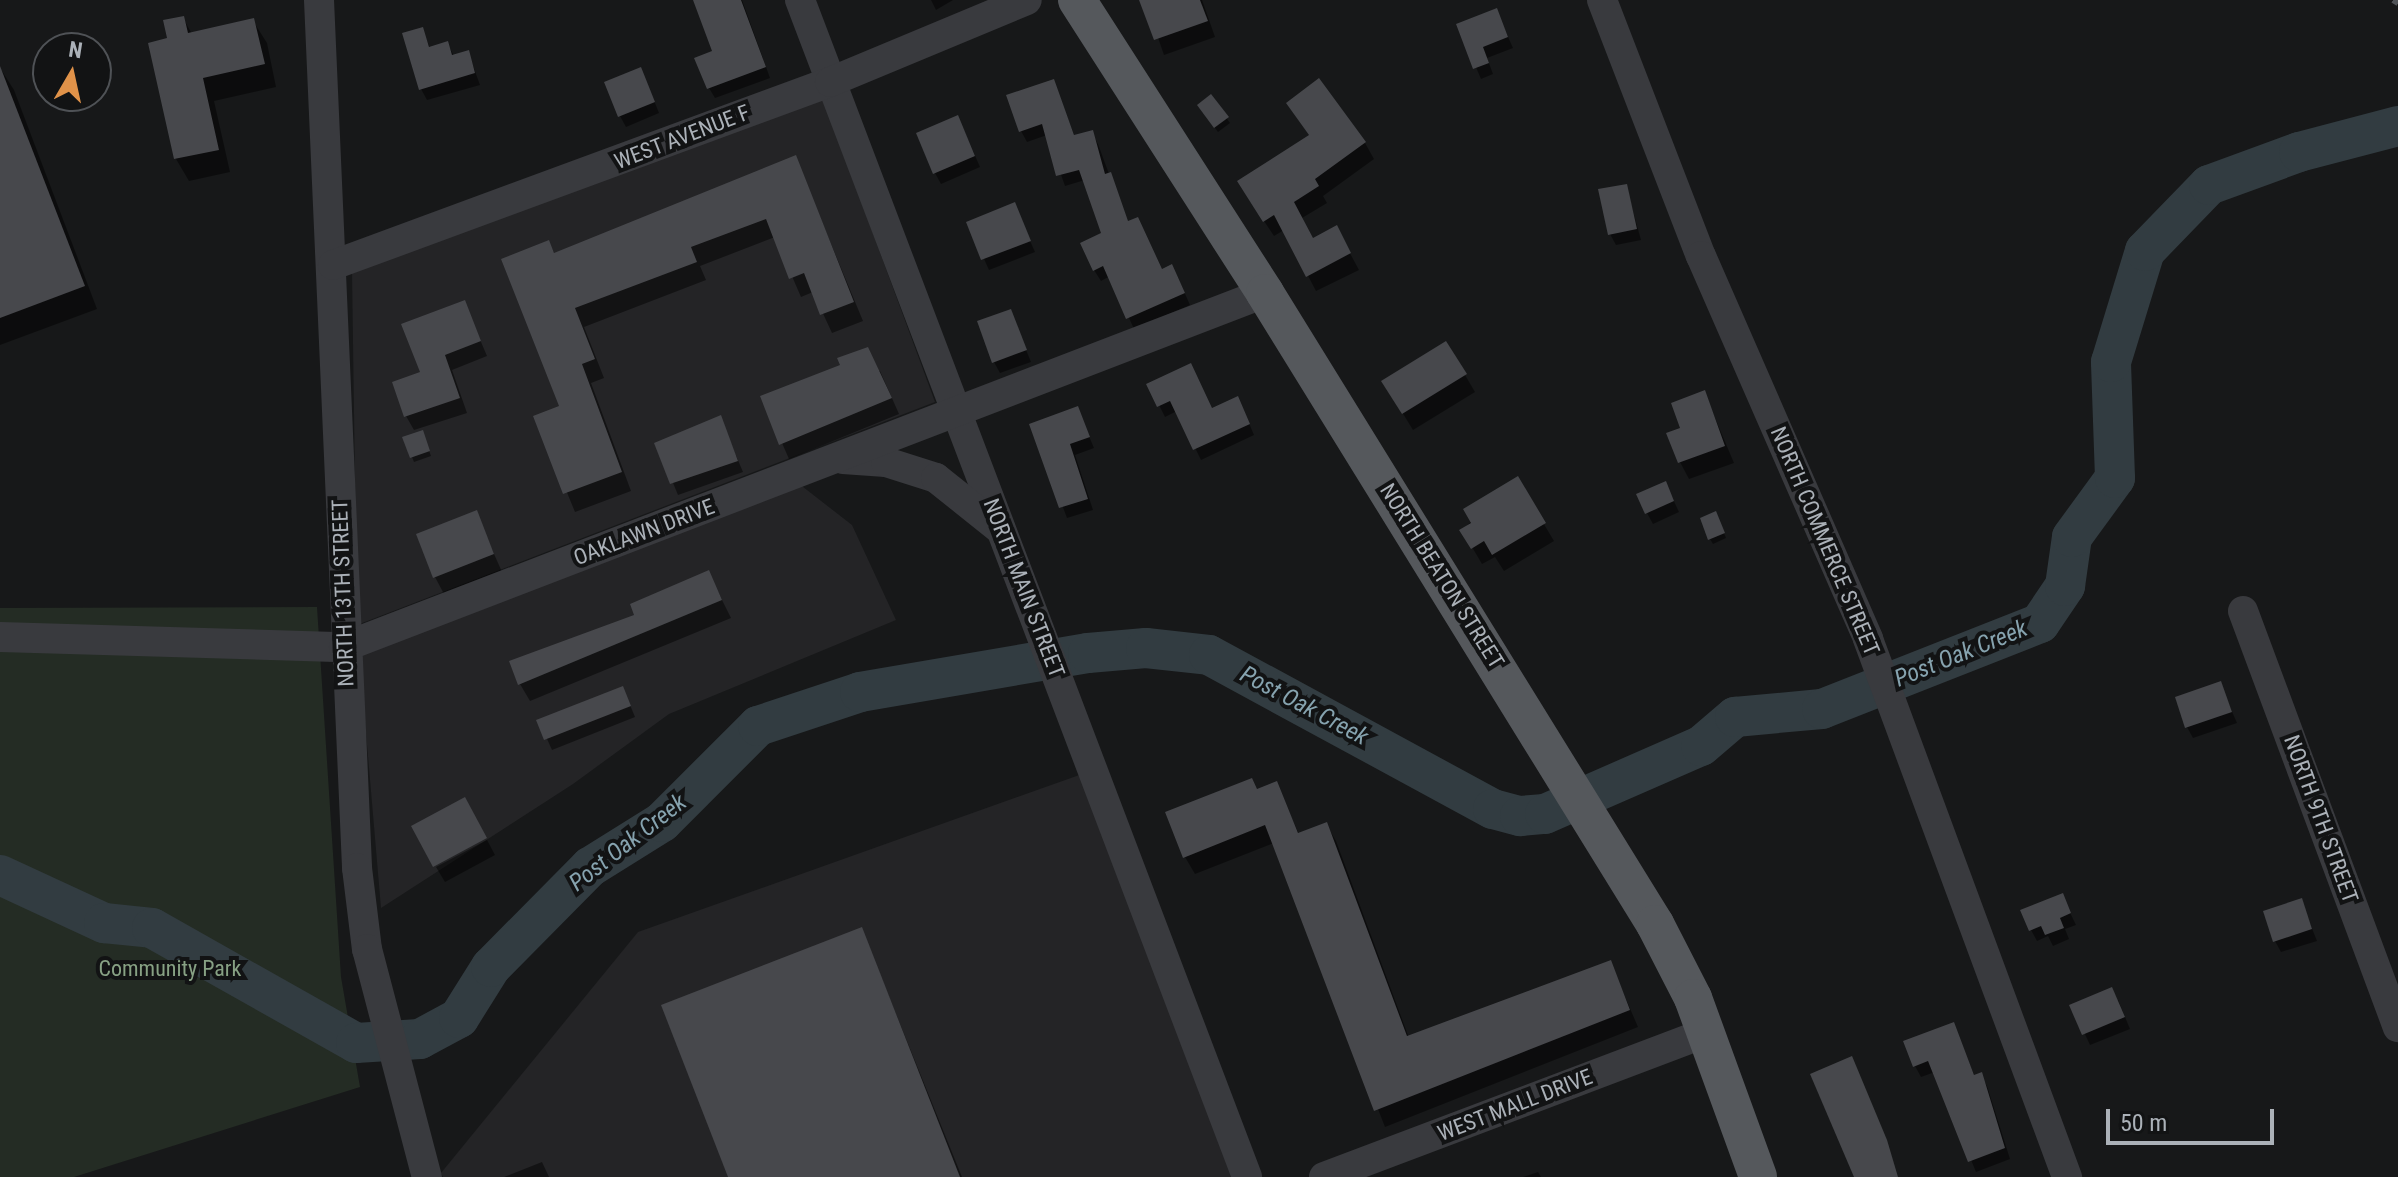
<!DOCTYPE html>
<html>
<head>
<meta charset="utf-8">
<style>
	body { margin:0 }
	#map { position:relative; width:2398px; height:1177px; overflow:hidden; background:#171819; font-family:"Roboto Condensed",sans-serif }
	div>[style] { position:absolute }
	.built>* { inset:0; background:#242426 }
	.green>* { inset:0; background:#242c24 }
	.shadow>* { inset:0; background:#0007 }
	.river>* { height:40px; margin:-20px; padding:0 20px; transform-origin:20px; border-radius:20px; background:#323c41 }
	.building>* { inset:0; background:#47484c }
	.minor>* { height:30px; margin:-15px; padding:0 15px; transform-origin:15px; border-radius:15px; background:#393a3e }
	.major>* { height:38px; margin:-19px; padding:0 19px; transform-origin:19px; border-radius:19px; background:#55585c }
	.rail>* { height:6px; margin-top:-3px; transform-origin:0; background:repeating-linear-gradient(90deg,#505357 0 10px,transparent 0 18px) }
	span { translate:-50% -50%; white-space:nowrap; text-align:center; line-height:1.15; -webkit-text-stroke:8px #121314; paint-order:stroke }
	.street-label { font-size:22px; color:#abb1b8 }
	.park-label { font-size:22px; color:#87a184 }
	.water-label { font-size:24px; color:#86a3af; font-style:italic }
	.north { position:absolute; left:32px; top:32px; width:80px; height:80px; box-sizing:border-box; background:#121314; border:2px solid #4f5256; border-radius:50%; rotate:9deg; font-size:22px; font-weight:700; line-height:32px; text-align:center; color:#abb1b8 }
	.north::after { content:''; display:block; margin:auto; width:28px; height:36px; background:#e09249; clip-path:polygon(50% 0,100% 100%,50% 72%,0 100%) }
	.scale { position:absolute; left:2106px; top:1109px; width:168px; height:36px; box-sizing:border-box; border:4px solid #abb1b8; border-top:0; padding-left:10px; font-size:24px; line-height:28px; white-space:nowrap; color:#abb1b8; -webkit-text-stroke:6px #121314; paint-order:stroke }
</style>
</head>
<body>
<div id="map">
	<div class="built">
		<div style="clip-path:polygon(822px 95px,935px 402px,357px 625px,352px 271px)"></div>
		<div style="clip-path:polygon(798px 483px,852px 525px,896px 620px,669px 714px,573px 784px,381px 908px,359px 651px)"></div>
		<div style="clip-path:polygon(1085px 773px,1235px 1177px,443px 1177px,441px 1173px,638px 932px)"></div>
	</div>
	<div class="green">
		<div style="clip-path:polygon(317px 607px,341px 977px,360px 1087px,74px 1177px,0 1177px,0 608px)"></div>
	</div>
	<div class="shadow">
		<div style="clip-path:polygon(701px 0,742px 0,770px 78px,715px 98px,709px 88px,714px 52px)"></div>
		<div style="clip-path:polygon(931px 0,953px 0,936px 10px)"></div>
		<div style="clip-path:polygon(1145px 0,1202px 0,1215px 37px,1164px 55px)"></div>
		<div style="clip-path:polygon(1496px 10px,1513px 48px,1487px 58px,1493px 74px,1481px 79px,1458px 25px)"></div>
		<div style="clip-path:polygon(183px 18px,192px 34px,253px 21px,267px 43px,276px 87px,214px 101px,230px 172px,189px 181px,176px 159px,150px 44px,170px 40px)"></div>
		<div style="clip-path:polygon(422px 29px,430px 48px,447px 43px,454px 56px,468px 52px,480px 85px,427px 100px,421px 89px)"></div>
		<div style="clip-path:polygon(0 68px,14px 90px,97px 309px,0 345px)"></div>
		<div style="clip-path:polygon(646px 81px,659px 113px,626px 127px,620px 116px)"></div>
		<div style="clip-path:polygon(1053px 81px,1075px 137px,1092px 133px,1098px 144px,1130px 231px,1162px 271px,1178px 278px,1190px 305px,1134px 329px,1110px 276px,1101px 281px,1094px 270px,1104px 234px,1085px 180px,1065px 186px,1047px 135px,1027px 142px,1021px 131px)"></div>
		<div style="clip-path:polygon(1211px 96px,1230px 123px,1218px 132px,1202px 110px)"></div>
		<div style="clip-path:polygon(963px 128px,980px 167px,941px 184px,935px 173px)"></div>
		<div style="clip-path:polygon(1365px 143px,1374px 159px,1323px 196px,1327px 203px,1302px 218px,1313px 240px,1345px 244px,1359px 270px,1316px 291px,1284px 230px,1274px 236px,1248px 197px)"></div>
		<div style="clip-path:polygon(795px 157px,863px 321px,832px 333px,813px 292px,801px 297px,775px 237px,700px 266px,706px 280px,584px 327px,604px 378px,591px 383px,631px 491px,575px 512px,536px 417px,561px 407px,549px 243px,555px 255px)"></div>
		<div style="clip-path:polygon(1626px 186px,1641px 240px,1616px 245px,1610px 234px)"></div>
		<div style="clip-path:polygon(1014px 205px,1035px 252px,989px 270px,968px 223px)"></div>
		<div style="clip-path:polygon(464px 302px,487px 356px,452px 370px,467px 413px,414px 430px,406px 416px,422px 373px)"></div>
		<div style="clip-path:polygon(1010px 311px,1031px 362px,1000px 373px,994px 362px)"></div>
		<div style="clip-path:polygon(843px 366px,880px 371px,899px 414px,789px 459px,762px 397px)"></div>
		<div style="clip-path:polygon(1465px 375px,1475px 392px,1413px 430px,1394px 399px)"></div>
		<div style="clip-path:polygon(1149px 385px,1212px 410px,1243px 409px,1254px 435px,1201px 460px,1177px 411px,1165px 417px)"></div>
		<div style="clip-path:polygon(1704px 392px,1734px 463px,1689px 479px,1680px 462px,1682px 429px)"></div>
		<div style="clip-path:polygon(1077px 408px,1094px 448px,1075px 455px,1093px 510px,1067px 518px,1032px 425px)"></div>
		<div style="clip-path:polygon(720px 418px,743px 472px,678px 495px,657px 444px)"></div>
		<div style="clip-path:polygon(424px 437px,431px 456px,414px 462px,412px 457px)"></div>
		<div style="clip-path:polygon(1517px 479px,1554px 541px,1504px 571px,1495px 557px,1482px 564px,1462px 530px)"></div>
		<div style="clip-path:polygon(1671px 495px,1679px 512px,1653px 524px,1647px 513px)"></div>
		<div style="clip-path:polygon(476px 513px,502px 572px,444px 594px,435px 577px)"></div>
		<div style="clip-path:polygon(1718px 519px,1726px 538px,1713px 544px,1710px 539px)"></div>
		<div style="clip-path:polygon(708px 572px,731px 618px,530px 701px,520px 684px)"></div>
		<div style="clip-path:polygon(2220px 684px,2237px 723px,2193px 738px,2187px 727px)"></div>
		<div style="clip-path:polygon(628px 700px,635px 717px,552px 750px,539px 721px)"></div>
		<div style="clip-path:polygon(1276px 784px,1299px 834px,1326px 824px,1336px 841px,1409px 1038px,1610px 962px,1638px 1027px,1385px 1127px,1274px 843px,1195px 874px,1185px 857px)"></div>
		<div style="clip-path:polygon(487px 840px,495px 855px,445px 882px,436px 867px)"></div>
		<div style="clip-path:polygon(2062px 896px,2076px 925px,2065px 929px,2069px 939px,2053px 946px,2048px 936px,2037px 941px,2031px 930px)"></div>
		<div style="clip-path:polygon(2301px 901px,2317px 941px,2281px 952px,2275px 941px)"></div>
		<div style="clip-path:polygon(862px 930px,962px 1177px,730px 1177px)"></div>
		<div style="clip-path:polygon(2118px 1000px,2130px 1029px,2090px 1045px,2072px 1006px)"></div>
		<div style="clip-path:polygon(1953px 1025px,1975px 1077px,1981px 1075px,1987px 1086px,2010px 1159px,1976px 1172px,1935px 1072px,1921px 1077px,1915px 1066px)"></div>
		<div style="clip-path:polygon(542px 1162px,549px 1177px,504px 1177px)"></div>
		<div style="clip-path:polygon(1538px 1172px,1541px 1177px,1523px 1177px)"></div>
	</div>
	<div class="river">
		<div style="left:0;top:875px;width:115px;rotate:24.8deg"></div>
		<div style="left:104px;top:923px;width:48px;rotate:5.9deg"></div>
		<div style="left:152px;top:928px;width:234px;rotate:29.4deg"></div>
		<div style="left:356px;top:1043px;width:64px;rotate:-3.6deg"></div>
		<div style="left:420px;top:1039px;width:44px;rotate:-28.3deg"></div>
		<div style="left:459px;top:1018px;width:60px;rotate:-57.9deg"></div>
		<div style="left:491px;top:967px;width:141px;rotate:-45.3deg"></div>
		<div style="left:590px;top:867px;width:85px;rotate:-32deg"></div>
		<div style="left:662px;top:822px;width:136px;rotate:-45deg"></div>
		<div style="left:758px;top:726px;width:108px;rotate:-18.4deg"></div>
		<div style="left:860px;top:692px;width:231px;rotate:-9.7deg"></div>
		<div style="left:1088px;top:653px;width:58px;rotate:-4.9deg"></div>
		<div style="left:1146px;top:648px;width:63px;rotate:6.3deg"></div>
		<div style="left:1209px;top:655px;width:323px;rotate:28.5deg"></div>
		<div style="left:1493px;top:809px;width:28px;rotate:15deg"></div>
		<div style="left:1520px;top:816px;width:25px;rotate:-5deg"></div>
		<div style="left:1545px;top:814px;width:170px;rotate:-23.6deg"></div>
		<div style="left:1701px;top:746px;width:45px;rotate:-40.5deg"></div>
		<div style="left:1735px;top:717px;width:87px;rotate:-5.3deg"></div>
		<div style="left:1822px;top:709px;width:234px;rotate:-21.5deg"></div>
		<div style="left:2040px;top:623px;width:45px;rotate:-56deg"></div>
		<div style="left:2065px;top:586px;width:49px;rotate:-81.9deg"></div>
		<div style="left:2072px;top:537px;width:73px;rotate:-53.9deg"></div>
		<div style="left:2115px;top:478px;width:116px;rotate:-92deg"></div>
		<div style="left:2111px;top:362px;width:116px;rotate:-73deg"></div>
		<div style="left:2145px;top:251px;width:92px;rotate:-45.9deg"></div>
		<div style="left:2209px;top:185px;width:96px;rotate:-20.1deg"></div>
		<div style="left:2299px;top:152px;width:102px;rotate:-14.7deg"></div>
	</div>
	<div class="building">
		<div style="clip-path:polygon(693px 0,741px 0,766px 67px,707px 89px,694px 58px,712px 51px)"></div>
		<div style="clip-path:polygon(1139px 0,1200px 0,1208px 21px,1154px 40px)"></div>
		<div style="clip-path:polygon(1497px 8px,1508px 37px,1483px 47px,1489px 63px,1473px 69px,1456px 24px)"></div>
		<div style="clip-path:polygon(184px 16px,188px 33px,254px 18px,265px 64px,203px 78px,219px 150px,174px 159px,148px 43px,167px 38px,163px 20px)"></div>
		<div style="clip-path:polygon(423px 27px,429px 47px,448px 41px,452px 55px,469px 50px,475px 73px,419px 90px,402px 33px)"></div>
		<div style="clip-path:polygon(0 66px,85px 286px,0 318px)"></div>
		<div style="clip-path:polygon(641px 67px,655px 102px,618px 117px,604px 82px)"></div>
		<div style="clip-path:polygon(1319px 78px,1366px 142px,1315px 179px,1319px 186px,1294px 202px,1313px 238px,1337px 225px,1351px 253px,1306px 277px,1274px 215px,1263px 222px,1237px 181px,1309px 135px,1286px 103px)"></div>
		<div style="clip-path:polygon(1054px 79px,1074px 135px,1093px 130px,1105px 174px,1111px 172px,1128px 221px,1138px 217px,1162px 269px,1172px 264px,1185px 293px,1126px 319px,1103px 266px,1093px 271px,1080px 243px,1101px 233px,1079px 170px,1056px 176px,1042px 124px,1019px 132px,1006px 95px)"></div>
		<div style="clip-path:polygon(1211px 94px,1229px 117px,1214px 128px,1197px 105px)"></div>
		<div style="clip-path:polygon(958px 115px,975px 156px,933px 174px,916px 133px)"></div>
		<div style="clip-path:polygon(796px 155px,854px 302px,820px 315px,804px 273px,789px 279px,766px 219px,691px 247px,697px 262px,575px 308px,595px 359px,582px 364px,622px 472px,563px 494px,533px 416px,559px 406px,501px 259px,549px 240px,554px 253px)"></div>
		<div style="clip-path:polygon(1627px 184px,1637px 229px,1608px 235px,1598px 189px)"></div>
		<div style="clip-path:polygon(1015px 202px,1031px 241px,981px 260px,966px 222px)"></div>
		<div style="clip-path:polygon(465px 300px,481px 341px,445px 355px,460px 398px,404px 417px,392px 382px,420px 372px,401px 324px)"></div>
		<div style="clip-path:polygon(1011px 309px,1027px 350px,992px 363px,977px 321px)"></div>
		<div style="clip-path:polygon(1446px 341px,1467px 374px,1402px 414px,1381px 381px)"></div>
		<div style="clip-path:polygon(868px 347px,892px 398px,779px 445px,760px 396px,840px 365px,837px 358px)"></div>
		<div style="clip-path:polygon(1191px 363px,1212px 408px,1238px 396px,1250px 424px,1193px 450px,1170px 401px,1157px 407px,1146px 384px)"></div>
		<div style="clip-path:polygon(1705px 390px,1725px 446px,1678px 463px,1666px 433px,1680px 428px,1671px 403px)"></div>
		<div style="clip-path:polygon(1078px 406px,1090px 437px,1070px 444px,1088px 499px,1059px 508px,1029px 424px)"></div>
		<div style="clip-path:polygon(721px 415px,738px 461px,670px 484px,654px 443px)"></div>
		<div style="clip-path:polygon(423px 430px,430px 451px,410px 458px,402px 437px)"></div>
		<div style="clip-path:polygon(1518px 476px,1546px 523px,1492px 555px,1484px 541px,1471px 549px,1459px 530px,1471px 523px,1463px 509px)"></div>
		<div style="clip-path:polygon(1666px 481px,1674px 501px,1645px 514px,1636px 494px)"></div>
		<div style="clip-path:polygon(477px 510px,494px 554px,433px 578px,416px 534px)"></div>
		<div style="clip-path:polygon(1716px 511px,1725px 533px,1708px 540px,1700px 518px)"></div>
		<div style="clip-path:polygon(709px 570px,722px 600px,518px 685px,509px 661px,634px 615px,630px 604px)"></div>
		<div style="clip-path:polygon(2221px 681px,2232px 712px,2185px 728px,2175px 697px)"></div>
		<div style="clip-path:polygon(623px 686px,631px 706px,544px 740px,536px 720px)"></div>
		<div style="clip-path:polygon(1252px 778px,1257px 789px,1277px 781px,1298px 833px,1327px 822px,1407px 1036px,1611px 960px,1630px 1010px,1374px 1111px,1265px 825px,1183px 858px,1165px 812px)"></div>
		<div style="clip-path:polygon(465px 797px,487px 838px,433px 867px,411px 826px)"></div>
		<div style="clip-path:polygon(2063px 893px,2071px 913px,2060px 918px,2064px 928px,2045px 935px,2041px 926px,2029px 931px,2020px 910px)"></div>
		<div style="clip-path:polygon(2302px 898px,2312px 929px,2273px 942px,2263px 911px)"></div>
		<div style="clip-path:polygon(862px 927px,960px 1177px,728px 1177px,661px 1005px)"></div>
		<div style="clip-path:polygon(2112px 987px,2125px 1017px,2082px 1035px,2069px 1005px)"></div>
		<div style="clip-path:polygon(1954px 1022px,1974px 1075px,1982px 1072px,2005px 1148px,1968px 1162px,1928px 1061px,1913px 1067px,1903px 1041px)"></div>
		<div style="clip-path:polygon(1852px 1056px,1887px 1140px,1898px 1177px,1854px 1177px,1810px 1074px)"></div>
	</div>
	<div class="minor">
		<div style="left:319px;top:0;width:869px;rotate:87.49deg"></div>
		<div style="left:357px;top:868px;width:82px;rotate:83deg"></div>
		<div style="left:367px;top:949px;width:236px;rotate:75.3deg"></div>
		<div style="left:800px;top:0;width:1259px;rotate:69.2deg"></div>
		<div style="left:1602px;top:0;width:274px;rotate:68.9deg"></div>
		<div style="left:1701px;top:256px;width:418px;rotate:66.4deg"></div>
		<div style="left:1868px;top:639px;width:574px;rotate:69.7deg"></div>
		<div style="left:333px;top:265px;width:530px;rotate:-20.21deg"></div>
		<div style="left:830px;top:82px;width:213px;rotate:-22.6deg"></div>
		<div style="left:843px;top:459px;width:43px;rotate:4deg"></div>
		<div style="left:886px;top:462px;width:52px;rotate:17.7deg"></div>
		<div style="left:936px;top:478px;width:82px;rotate:38.6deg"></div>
		<div style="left:2243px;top:611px;width:444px;rotate:69.6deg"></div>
		<div style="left:0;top:637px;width:344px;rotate:1.7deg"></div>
		<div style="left:344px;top:647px;width:987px;rotate:-21.03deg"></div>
		<div style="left:1324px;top:1177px;width:408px;rotate:-20.7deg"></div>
	</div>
	<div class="major">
		<div style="left:1077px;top:0;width:348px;rotate:57.3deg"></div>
		<div style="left:1265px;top:293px;width:742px;rotate:58.28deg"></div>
		<div style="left:1655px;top:924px;width:83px;rotate:62.8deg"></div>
		<div style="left:1693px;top:998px;width:190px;rotate:70deg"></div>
	</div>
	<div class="rail">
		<div style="left:2393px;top:0;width:6px;rotate:31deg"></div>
	</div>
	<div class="street-label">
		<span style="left:682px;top:137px;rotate:-21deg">WEST AVENUE F</span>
		<span style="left:644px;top:532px;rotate:-21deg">OAKLAWN DRIVE</span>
		<span style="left:1825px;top:541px;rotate:67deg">NORTH COMMERCE STREET</span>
		<span style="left:1442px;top:576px;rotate:58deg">NORTH BEATON STREET</span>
		<span style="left:1024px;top:588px;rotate:69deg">NORTH MAIN STREET</span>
		<span style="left:343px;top:593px;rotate:-92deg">NORTH 13TH STREET</span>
		<span style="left:2321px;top:819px;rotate:70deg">NORTH 9TH STREET</span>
		<span style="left:1515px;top:1105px;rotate:-21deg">WEST MALL DRIVE</span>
	</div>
	<div class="park-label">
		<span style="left:170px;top:969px">Community Park</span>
	</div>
	<div class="water-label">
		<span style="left:1961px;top:654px;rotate:-22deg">Post Oak Creek</span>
		<span style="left:1304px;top:706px;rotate:28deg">Post Oak Creek</span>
		<span style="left:628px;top:843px;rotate:-38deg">Post Oak Creek</span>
	</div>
	<div class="north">N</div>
	<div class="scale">50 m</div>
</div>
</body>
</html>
